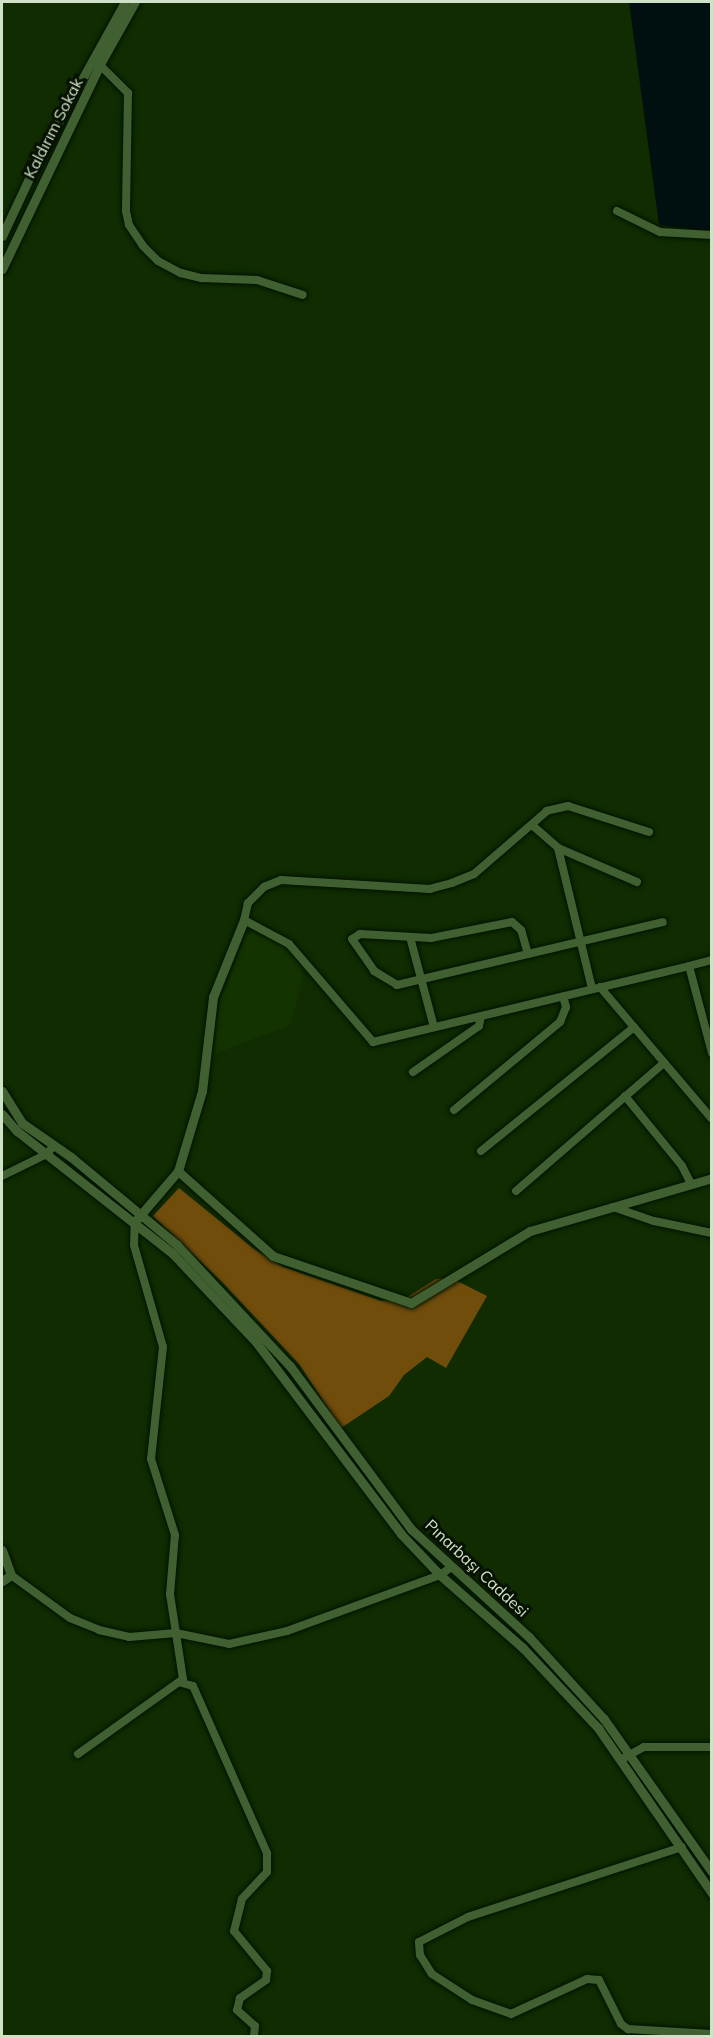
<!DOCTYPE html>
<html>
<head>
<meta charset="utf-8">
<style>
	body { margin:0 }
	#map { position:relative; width:713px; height:2038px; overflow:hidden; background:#102c00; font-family:Mulish,sans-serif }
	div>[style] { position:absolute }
	.built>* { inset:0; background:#133400 }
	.forest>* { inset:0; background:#714d0c }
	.water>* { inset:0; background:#001010 }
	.roads { filter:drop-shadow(0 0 2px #011300) drop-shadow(0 0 2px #011300) }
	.minor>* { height:8px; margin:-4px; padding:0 4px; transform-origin:4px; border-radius:4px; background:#416032 }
	.tertiary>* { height:9px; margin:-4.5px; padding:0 4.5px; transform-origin:4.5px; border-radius:4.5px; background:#416032 }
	span { translate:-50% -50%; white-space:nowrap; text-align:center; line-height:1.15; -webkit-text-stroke:6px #061102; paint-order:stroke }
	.street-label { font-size:16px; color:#cfe1c7 }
	.frame { position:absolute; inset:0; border:3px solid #cfe1c7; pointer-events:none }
</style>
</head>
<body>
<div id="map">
	<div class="built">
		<div style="clip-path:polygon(253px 932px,284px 945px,301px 967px,303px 978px,290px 1025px,214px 1054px,219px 1004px,246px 936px)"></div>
	</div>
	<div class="forest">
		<div style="clip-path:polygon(179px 1188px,254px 1249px,283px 1267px,381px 1301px,404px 1299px,436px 1279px,451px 1278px,487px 1296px,446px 1368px,427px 1357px,404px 1375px,389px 1396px,341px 1428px,299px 1364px,222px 1282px,153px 1216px)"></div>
	</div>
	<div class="water">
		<div style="clip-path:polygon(629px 2px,711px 2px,711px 232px,659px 225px)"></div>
	</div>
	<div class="roads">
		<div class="minor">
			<div style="left:97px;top:62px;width:44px;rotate:45deg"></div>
			<div style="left:128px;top:93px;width:118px;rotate:91deg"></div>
			<div style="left:126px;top:211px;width:14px;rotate:78deg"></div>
			<div style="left:129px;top:225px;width:25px;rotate:56deg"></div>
			<div style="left:143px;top:246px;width:21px;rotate:45deg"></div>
			<div style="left:158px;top:261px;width:26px;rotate:28deg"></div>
			<div style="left:181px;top:273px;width:21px;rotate:14deg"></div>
			<div style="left:201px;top:278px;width:56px;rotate:2deg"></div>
			<div style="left:257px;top:280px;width:48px;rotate:18.1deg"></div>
			<div style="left:617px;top:211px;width:48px;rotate:26deg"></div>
			<div style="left:660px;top:232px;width:52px;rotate:3.3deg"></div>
			<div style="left:532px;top:825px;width:35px;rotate:41deg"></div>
			<div style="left:558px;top:848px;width:145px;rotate:76.4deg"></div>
			<div style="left:649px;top:832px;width:85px;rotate:-162.2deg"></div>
			<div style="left:568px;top:806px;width:22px;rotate:167deg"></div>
			<div style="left:547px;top:811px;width:96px;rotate:139.2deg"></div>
			<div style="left:474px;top:874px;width:24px;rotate:158deg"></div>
			<div style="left:452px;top:883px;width:23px;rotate:165deg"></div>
			<div style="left:430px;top:889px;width:149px;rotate:-176.5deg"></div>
			<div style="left:281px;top:880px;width:18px;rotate:158deg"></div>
			<div style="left:264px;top:887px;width:23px;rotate:135deg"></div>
			<div style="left:248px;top:903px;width:17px;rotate:103deg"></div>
			<div style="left:244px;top:920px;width:51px;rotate:28.1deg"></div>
			<div style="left:289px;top:944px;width:129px;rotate:49.4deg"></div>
			<div style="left:373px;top:1042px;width:325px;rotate:-13.5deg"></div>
			<div style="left:689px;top:966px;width:90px;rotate:75.2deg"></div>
			<div style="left:558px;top:848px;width:86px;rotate:23.3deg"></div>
			<div style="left:410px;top:937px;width:93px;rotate:75.1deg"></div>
			<div style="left:528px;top:954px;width:25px;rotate:-106deg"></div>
			<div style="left:521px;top:930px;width:12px;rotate:-138deg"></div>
			<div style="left:512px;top:922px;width:83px;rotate:168.8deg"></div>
			<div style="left:431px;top:938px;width:71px;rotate:-176.8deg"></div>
			<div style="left:360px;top:934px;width:9px;rotate:148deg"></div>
			<div style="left:352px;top:939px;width:39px;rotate:55deg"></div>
			<div style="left:374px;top:971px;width:27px;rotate:31deg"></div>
			<div style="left:397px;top:985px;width:273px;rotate:-13.3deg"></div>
			<div style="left:689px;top:966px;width:24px;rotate:-15deg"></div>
			<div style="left:600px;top:987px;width:173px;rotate:49.7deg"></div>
			<div style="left:413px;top:1072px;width:80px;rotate:-34.9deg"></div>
			<div style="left:479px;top:1026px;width:10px;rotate:-79deg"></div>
			<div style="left:625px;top:1096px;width:90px;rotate:50.8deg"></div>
			<div style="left:682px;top:1166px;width:20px;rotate:63deg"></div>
			<div style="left:454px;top:1110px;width:138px;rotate:-39.7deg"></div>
			<div style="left:560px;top:1022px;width:16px;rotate:-68deg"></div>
			<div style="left:566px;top:1007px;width:11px;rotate:-105deg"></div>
			<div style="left:481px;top:1151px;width:197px;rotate:-39deg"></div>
			<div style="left:2px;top:1176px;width:50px;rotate:-26.1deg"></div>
			<div style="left:47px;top:1154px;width:11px;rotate:-52deg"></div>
			<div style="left:516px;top:1191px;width:196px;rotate:-40.9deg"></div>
			<div style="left:613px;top:1207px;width:43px;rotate:18.9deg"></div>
			<div style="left:654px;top:1221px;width:59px;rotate:11.7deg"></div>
			<div style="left:11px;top:1575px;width:73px;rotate:36.1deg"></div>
			<div style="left:70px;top:1618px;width:31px;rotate:22deg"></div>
			<div style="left:99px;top:1630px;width:31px;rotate:13deg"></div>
			<div style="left:129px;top:1637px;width:47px;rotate:-4.9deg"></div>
			<div style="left:176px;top:1633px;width:54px;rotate:11.7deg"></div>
			<div style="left:229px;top:1644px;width:59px;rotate:-12.6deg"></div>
			<div style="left:287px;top:1631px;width:163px;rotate:-20.1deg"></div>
			<div style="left:440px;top:1575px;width:12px;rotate:-35deg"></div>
			<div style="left:182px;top:1683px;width:11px;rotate:15deg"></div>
			<div style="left:193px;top:1686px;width:183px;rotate:66.1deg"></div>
			<div style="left:267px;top:1853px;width:19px;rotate:90deg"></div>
			<div style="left:267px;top:1872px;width:37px;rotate:133deg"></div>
			<div style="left:242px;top:1899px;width:33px;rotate:104deg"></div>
			<div style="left:234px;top:1931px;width:52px;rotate:50.5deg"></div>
			<div style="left:267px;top:1971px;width:9px;rotate:96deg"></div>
			<div style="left:266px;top:1980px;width:32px;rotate:145deg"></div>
			<div style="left:240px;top:1998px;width:12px;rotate:104deg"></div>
			<div style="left:237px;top:2010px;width:24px;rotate:42deg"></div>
			<div style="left:255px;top:2026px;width:10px;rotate:96deg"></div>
			<div style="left:78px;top:1754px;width:129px;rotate:-35.5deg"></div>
			<div style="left:183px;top:1679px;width:86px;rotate:-98.7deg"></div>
			<div style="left:170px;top:1594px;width:59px;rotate:-85.2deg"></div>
			<div style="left:175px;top:1535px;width:80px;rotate:-107.5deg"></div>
			<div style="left:151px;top:1459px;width:113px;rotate:-83.9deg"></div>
			<div style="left:163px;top:1347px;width:106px;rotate:-105.9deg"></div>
			<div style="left:134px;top:1245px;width:24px;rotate:-88deg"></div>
			<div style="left:622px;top:1759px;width:25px;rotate:-29deg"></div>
			<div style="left:644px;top:1747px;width:68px"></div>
			<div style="left:682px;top:1847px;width:225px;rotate:161.9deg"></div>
			<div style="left:468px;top:1917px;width:55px;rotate:153deg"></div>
			<div style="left:419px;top:1942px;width:13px;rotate:86deg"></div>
			<div style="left:420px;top:1955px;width:22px;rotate:58deg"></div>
			<div style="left:432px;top:1974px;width:48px;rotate:33deg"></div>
			<div style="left:472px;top:2000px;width:41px;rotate:19.7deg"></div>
			<div style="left:511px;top:2014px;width:84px;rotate:-24.7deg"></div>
			<div style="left:587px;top:1979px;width:12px;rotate:5deg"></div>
			<div style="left:599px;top:1980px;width:49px;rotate:63.4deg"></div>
			<div style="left:621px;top:2024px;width:9px;rotate:36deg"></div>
			<div style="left:628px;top:2029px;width:84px;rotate:3.4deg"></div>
		</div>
		<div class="tertiary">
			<div style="left:2px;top:236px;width:87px;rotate:-64.9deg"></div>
			<div style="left:39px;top:157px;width:177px;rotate:-61deg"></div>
			<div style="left:2px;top:269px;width:227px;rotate:-64.4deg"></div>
			<div style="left:100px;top:64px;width:71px;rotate:-60.6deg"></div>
			<div style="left:2px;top:1091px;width:38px;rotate:58deg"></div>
			<div style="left:22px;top:1123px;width:60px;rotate:34.8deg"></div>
			<div style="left:71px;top:1157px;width:138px;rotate:39.7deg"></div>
			<div style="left:177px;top:1245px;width:166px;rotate:47deg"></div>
			<div style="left:290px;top:1366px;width:203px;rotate:53.4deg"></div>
			<div style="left:411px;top:1529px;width:160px;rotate:42.5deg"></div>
			<div style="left:529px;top:1637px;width:111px;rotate:47.6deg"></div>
			<div style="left:604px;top:1719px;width:187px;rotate:54.8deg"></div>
			<div style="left:2px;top:1114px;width:23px;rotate:49deg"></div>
			<div style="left:17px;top:1131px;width:197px;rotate:38.2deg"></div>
			<div style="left:172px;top:1253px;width:122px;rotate:46.7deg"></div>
			<div style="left:256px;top:1342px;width:241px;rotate:52.9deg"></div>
			<div style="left:401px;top:1534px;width:57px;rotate:46.4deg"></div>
			<div style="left:440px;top:1575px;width:111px;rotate:41.3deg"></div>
			<div style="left:523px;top:1648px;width:110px;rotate:46.8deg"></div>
			<div style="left:598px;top:1728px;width:201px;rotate:55.4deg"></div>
			<div style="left:178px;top:1171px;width:127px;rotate:41.8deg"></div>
			<div style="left:273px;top:1256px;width:146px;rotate:18.8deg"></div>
			<div style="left:411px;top:1303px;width:139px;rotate:-31.2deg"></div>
			<div style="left:530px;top:1231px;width:190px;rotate:-16.2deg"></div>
			<div style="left:137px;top:1219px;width:63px;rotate:-49.5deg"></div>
			<div style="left:178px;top:1171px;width:84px;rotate:-73.3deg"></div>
			<div style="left:202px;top:1091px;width:95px;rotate:-83.3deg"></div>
			<div style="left:213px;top:997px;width:83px;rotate:-68.1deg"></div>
			<div style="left:2px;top:1550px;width:27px;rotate:70deg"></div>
			<div style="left:11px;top:1575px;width:11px;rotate:146deg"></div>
		</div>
	</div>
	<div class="street-label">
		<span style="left:53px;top:128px;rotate:-63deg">Kaldırım Sokak</span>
		<span style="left:477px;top:1568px;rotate:43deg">Pınarbaşı Caddesi</span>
	</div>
	<div class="frame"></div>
</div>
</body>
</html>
